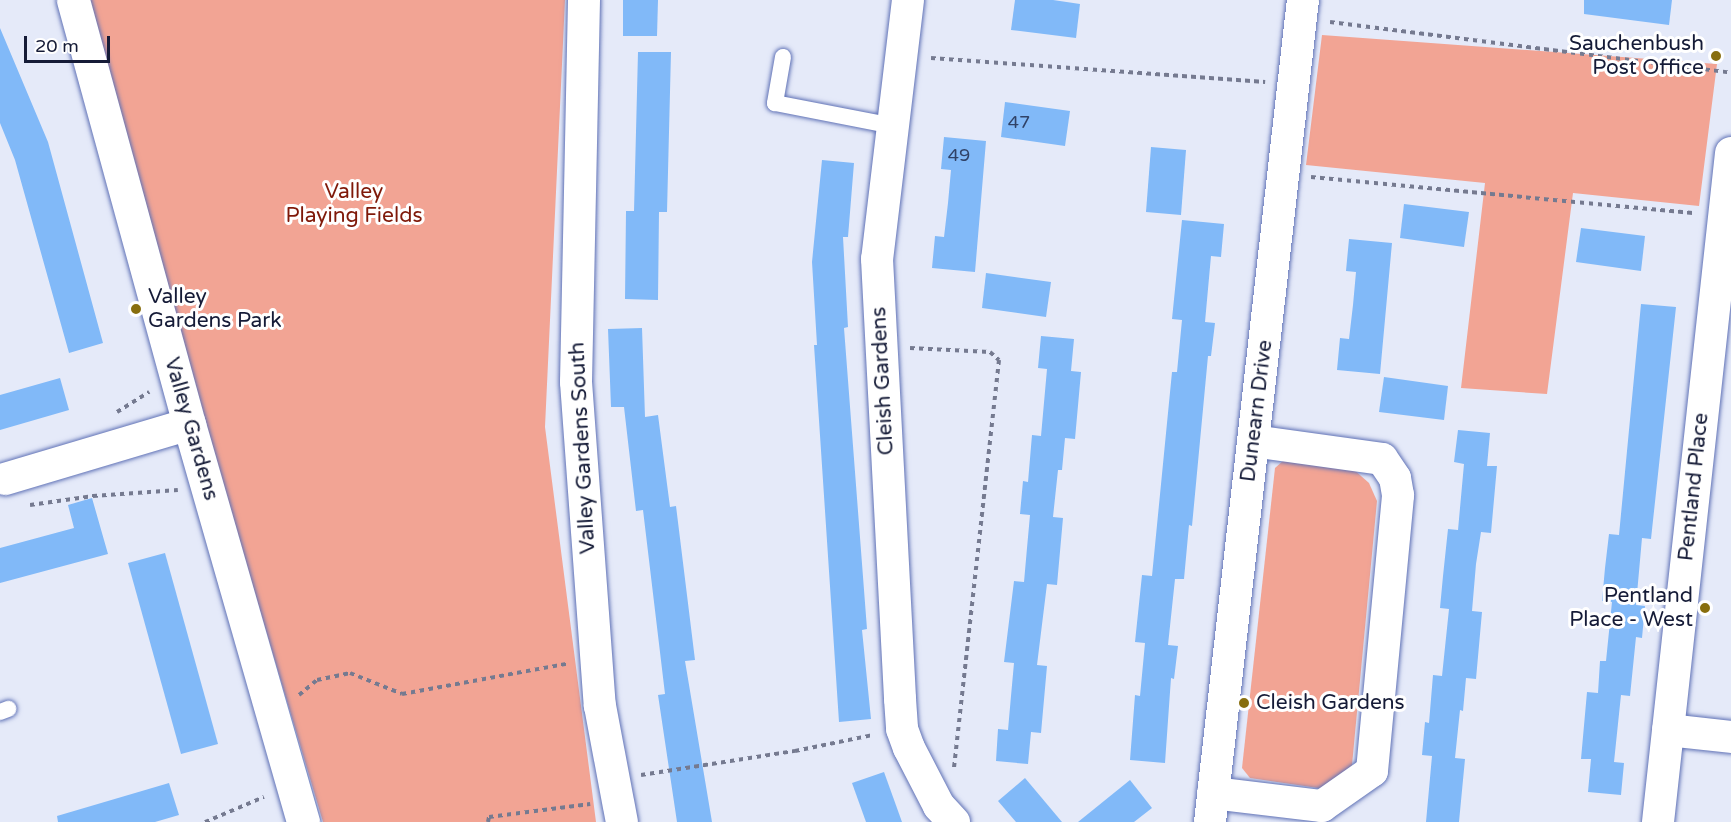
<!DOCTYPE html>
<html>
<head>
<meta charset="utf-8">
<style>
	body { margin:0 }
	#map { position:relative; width:1731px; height:822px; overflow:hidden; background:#e5eaf9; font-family:"Varela Round",sans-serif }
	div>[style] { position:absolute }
	.green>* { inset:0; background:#f2a494 }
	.building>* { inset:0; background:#81b9f8 }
	.path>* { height:4px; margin-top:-2px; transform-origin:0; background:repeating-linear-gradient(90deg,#757a90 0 4.5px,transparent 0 9px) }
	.roads { filter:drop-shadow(0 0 2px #6072b6) drop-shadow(0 0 2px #6072b6) }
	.service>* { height:16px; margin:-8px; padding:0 8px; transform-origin:8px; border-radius:8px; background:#fff }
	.minor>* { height:32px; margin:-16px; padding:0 16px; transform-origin:16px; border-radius:16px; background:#fff }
	.tertiary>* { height:33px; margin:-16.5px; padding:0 16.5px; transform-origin:16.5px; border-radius:16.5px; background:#fff }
	.dots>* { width:16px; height:16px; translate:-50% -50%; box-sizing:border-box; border:3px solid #fff; border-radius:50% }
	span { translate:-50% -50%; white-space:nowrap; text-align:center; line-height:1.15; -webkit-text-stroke:6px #fff; paint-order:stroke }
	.number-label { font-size:18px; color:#304267 }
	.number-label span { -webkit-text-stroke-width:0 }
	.poi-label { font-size:21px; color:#151b37 }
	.right { translate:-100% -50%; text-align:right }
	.left { translate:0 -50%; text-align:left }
	.park-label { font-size:21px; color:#7f1909 }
	.street-label { font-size:21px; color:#151b37 }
	.scale { position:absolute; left:24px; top:36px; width:86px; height:27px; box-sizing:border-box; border:3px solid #151b37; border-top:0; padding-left:8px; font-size:18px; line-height:21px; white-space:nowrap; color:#151b37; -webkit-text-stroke:4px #fff; paint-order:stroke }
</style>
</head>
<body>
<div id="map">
	<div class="green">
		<div style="clip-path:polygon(88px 0,565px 0,545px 427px,596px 822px,323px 822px,206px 429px)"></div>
		<div style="clip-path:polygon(1322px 35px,1717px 64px,1699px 206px,1573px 193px,1547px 394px,1461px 388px,1485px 183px,1306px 165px)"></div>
		<div style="clip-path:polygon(1284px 460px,1352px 468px,1369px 483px,1377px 501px,1352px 765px,1342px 779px,1325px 789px,1250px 778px,1242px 768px,1275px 468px)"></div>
	</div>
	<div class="building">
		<div style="clip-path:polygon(623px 0,658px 0,657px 36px,623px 36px)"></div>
		<div style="clip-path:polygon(1015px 0,1053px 0,1080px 4px,1076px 38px,1011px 30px)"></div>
		<div style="clip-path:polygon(1584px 0,1672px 0,1669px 25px,1584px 14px)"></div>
		<div style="clip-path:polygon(0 28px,48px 142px,103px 343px,69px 353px,15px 160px,0 123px)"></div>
		<div style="clip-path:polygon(638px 52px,671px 52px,667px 212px,659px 212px,658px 300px,625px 299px,626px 211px,634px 211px)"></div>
		<div style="clip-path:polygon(1005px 102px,1070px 111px,1065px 146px,1001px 137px)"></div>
		<div style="clip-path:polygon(944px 137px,986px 141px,975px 272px,932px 268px,935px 236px,944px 237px,948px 203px,951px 170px,941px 169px)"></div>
		<div style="clip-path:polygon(1151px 147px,1186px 150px,1181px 215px,1146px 212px)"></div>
		<div style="clip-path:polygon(822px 160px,854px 163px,848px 237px,843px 237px,848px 327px,844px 328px,867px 629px,862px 630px,871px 719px,839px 722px,814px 345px,817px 345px,812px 262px)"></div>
		<div style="clip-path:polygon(1404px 204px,1469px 212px,1464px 247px,1400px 238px)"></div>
		<div style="clip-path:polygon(1182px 220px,1224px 224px,1221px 257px,1211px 256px,1205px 322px,1215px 323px,1211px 356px,1208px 356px,1192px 526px,1189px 525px,1184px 579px,1175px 579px,1168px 645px,1178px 646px,1174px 679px,1171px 678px,1165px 763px,1130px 760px,1135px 695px,1140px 696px,1145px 643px,1135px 642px,1142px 575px,1152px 576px,1172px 372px,1177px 372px,1182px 320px,1172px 319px)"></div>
		<div style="clip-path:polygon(1581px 228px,1645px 236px,1641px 271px,1576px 262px)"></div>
		<div style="clip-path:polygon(1349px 239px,1392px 243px,1380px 374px,1337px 370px,1340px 338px,1349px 339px,1353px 305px,1356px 272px,1346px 271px)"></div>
		<div style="clip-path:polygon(986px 273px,1051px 282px,1046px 317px,982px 308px)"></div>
		<div style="clip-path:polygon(1641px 304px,1676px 307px,1651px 539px,1642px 538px,1636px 605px,1645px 606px,1642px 638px,1636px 637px,1630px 696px,1621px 695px,1614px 762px,1624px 763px,1621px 795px,1588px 792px,1591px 759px,1581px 759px,1587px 692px,1598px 693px,1600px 661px,1606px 661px,1612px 602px,1602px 601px,1605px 568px,1609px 534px,1619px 535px)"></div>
		<div style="clip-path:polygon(642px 328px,645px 417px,658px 415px,670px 507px,676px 506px,695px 660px,685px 661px,712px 822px,677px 822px,658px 695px,665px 694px,643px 510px,636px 511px,624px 407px,611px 407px,608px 329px)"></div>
		<div style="clip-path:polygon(1041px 336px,1074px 339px,1071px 371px,1081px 372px,1075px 439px,1065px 438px,1062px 470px,1058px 470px,1053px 517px,1063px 518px,1057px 585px,1047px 584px,1037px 665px,1047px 666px,1041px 733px,1031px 732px,1028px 764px,996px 761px,998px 729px,1008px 730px,1011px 696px,1014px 663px,1004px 662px,1014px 581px,1024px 582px,1027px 548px,1030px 515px,1020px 514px,1023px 481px,1028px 482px,1032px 435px,1041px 436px,1047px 369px,1038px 368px)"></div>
		<div style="clip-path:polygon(1384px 377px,1448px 386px,1444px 420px,1379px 412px)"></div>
		<div style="clip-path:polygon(60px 378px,69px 410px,0 430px,0 395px)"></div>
		<div style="clip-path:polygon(1458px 430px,1490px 433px,1487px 466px,1497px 466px,1491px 533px,1481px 532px,1476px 564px,1472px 611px,1482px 612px,1476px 679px,1466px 678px,1463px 711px,1460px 710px,1455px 758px,1465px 759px,1459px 822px,1426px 822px,1432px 756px,1422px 755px,1425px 722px,1429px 723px,1433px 675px,1442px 676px,1449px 609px,1440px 608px,1443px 576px,1448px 529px,1458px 530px,1464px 464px,1454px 462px)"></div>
		<div style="clip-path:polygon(92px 498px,108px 554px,0 583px,0 548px,74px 528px,68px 505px)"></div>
		<div style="clip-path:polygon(165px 553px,218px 744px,181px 754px,128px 563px)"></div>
		<div style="clip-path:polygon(884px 772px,902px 822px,866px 822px,852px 783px)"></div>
		<div style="clip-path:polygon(1025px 778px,1062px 822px,1016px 822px,998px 801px)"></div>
		<div style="clip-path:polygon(1130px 780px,1152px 808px,1134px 822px,1078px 822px)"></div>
		<div style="clip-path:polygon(169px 783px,179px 815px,155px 822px,58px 822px,57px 816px)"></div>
	</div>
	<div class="path">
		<div style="left:1330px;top:22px;width:404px;rotate:7.2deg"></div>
		<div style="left:931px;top:58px;width:335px;rotate:4.1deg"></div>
		<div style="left:1311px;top:177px;width:386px;rotate:5.4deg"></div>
		<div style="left:910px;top:348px;width:80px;rotate:2.9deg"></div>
		<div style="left:990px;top:352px;width:12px;rotate:42deg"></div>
		<div style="left:999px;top:360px;width:410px;rotate:96.3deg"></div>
		<div style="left:117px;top:412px;width:38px;rotate:-32deg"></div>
		<div style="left:30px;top:505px;width:64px;rotate:-8.1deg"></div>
		<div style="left:93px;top:496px;width:85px;rotate:-4deg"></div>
		<div style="left:299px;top:695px;width:23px;rotate:-40deg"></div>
		<div style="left:317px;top:680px;width:34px;rotate:-12deg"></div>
		<div style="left:350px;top:673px;width:56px;rotate:22deg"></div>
		<div style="left:402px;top:694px;width:167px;rotate:-10.4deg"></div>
		<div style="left:641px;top:775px;width:156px;rotate:-8.9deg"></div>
		<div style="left:795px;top:751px;width:80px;rotate:-11.6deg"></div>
		<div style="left:205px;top:822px;width:64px;rotate:-23deg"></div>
		<div style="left:488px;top:822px;width:5px;rotate:-79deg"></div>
		<div style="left:489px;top:817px;width:102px;rotate:-7.3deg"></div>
	</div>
	<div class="roads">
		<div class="service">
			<div style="left:783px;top:57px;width:47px;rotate:99.9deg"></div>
			<div style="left:775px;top:103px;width:120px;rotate:11deg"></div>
			<div style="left:0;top:712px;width:9px;rotate:-21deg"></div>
		</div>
		<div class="minor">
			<div style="left:584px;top:0;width:382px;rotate:91.2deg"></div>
			<div style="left:576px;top:382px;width:325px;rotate:85.8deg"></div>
			<div style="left:600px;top:706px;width:118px;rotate:79.3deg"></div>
			<div style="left:908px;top:0;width:261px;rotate:96.8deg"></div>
			<div style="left:877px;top:259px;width:441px;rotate:87deg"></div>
			<div style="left:900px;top:699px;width:30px;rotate:86deg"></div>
			<div style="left:902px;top:729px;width:20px;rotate:70deg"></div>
			<div style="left:909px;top:748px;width:65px;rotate:62.7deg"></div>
			<div style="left:939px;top:806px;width:22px;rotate:47deg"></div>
			<div style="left:5px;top:479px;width:192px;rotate:-16.6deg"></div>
			<div style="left:1668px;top:730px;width:63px;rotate:6.3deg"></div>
			<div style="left:1213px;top:793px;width:110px;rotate:6.8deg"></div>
			<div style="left:1322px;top:806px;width:61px;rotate:-35deg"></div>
			<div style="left:1372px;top:771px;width:277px;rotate:-84.6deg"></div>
			<div style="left:1398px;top:495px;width:17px;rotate:-100deg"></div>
			<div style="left:1395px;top:478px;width:23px;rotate:-124deg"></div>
			<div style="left:1382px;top:459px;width:130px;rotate:-172.1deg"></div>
			<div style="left:1210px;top:822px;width:827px;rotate:-83.55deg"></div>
			<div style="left:1658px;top:822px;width:673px;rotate:-83.77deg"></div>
		</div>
		<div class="tertiary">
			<div style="left:73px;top:0;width:440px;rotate:74.7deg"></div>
			<div style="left:189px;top:424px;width:414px;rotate:74deg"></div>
		</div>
	</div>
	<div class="dots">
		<div style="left:1716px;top:56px;background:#886e0e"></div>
		<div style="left:136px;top:309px;background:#886e0e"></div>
		<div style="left:1705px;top:608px;background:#886e0e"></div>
		<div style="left:1244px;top:703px;background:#886e0e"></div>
	</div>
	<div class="number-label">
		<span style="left:1019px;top:122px">47</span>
		<span style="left:959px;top:155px">49</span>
	</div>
	<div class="poi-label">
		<span class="right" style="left:1704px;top:56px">Sauchenbush<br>Post Office</span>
		<span class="left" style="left:148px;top:309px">Valley<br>Gardens Park</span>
		<span class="right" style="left:1693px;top:608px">Pentland<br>Place - West</span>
		<span class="left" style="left:1256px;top:703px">Cleish Gardens</span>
	</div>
	<div class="park-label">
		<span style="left:354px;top:204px">Valley<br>Playing Fields</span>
	</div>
	<div class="street-label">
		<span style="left:883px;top:381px;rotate:-93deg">Cleish Gardens</span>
		<span style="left:1257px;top:411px;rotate:-83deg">Dunearn Drive</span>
		<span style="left:191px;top:429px;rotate:74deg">Valley Gardens</span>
		<span style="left:583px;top:448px;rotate:-93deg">Valley Gardens South</span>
		<span style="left:1694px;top:487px;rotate:-84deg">Pentland Place</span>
	</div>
	<div class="scale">20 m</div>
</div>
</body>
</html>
